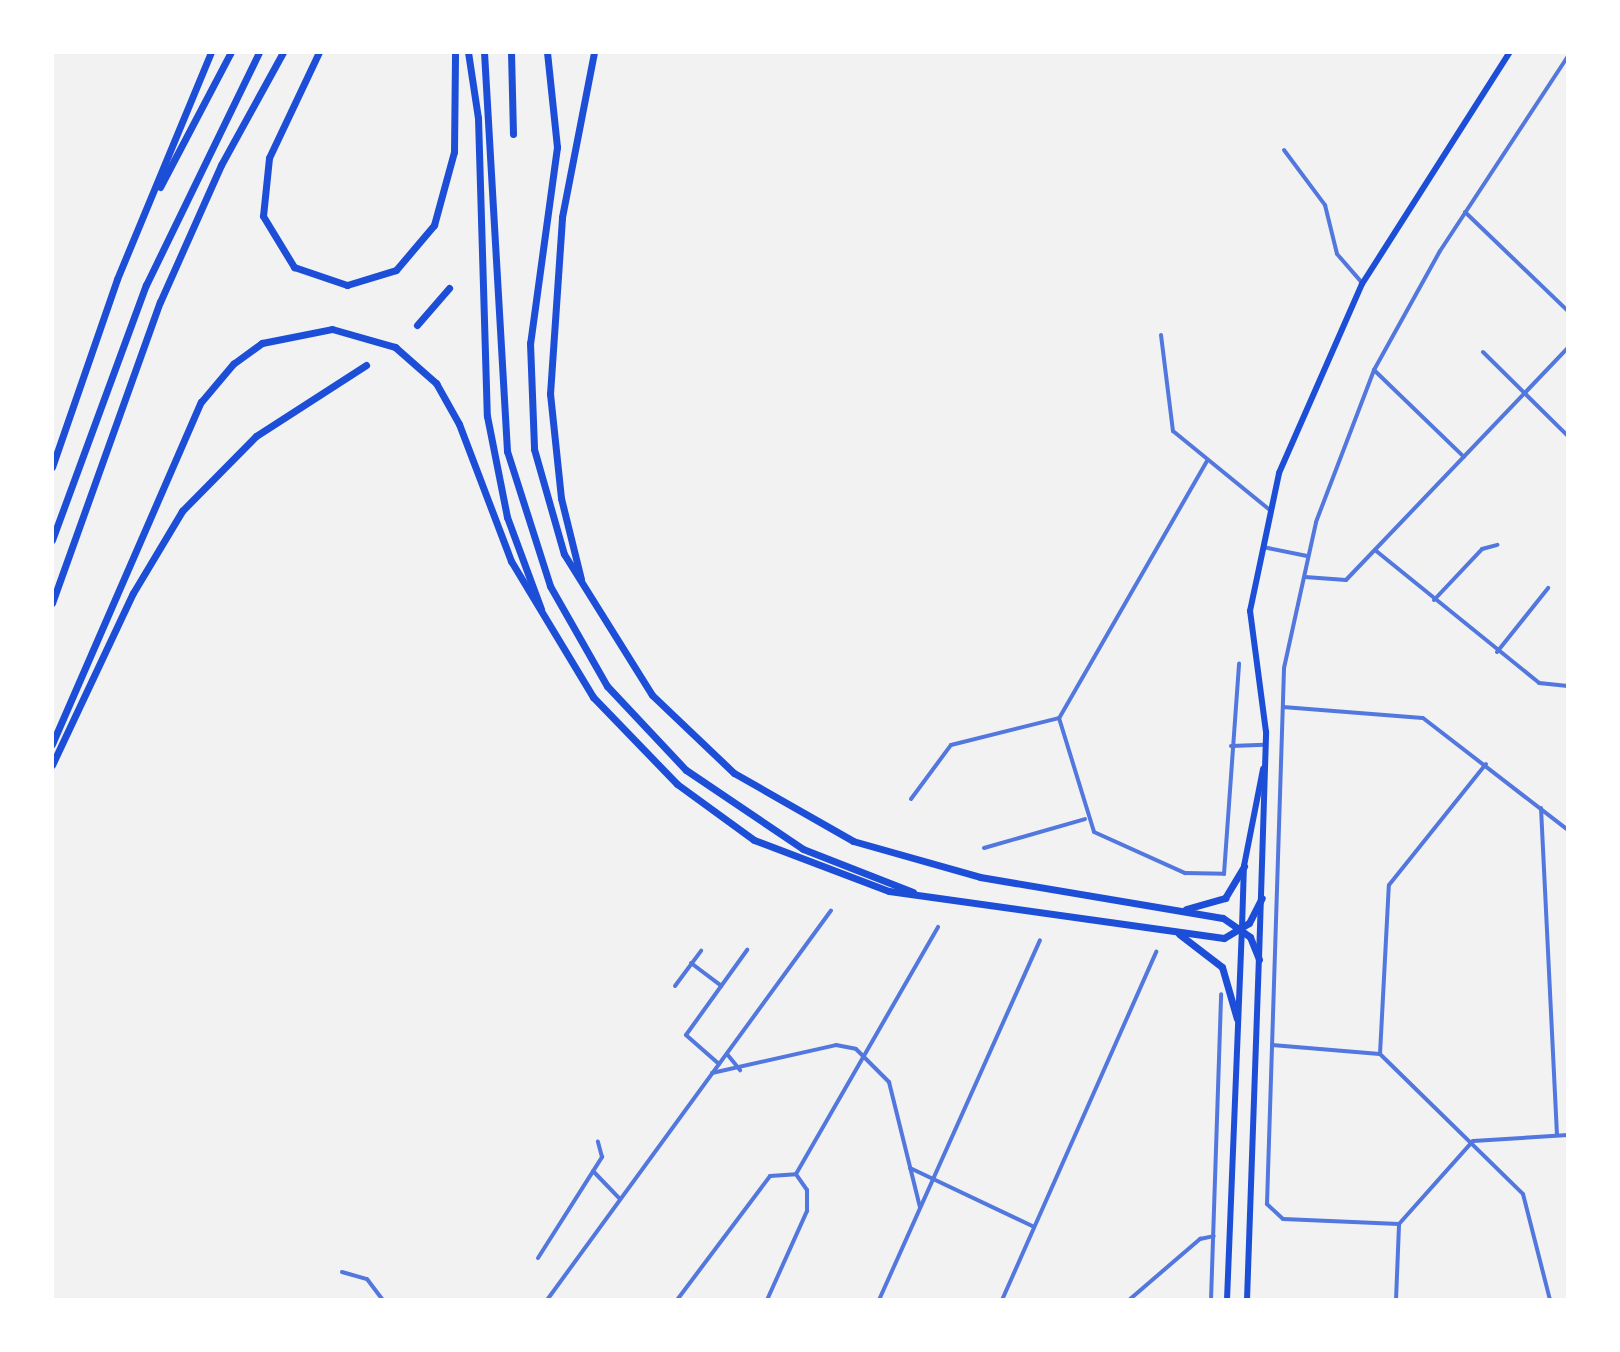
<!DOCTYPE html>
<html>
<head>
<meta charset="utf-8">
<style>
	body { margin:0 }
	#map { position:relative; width:1620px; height:1352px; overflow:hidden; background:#f2f2f2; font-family:Quicksand,sans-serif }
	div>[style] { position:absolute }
	.minor>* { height:4px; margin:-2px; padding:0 2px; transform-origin:2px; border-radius:2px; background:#5277de }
	.secondary>* { height:6px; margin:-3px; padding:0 3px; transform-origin:3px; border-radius:3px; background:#1d4ed8 }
	.primary>* { height:6px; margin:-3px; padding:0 3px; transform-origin:3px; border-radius:3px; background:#1d4ed8 }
	.motorway>* { height:7px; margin:-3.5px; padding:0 3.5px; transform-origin:3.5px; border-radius:3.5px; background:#1d4ed8 }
	span { translate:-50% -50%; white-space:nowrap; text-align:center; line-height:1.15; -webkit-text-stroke:6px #fff; paint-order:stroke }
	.frame { position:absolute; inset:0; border:54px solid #fff; pointer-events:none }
</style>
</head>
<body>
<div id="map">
	<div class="minor">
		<div style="left:1284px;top:150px;width:69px;rotate:53.3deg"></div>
		<div style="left:1325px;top:205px;width:50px;rotate:76.2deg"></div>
		<div style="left:1337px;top:254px;width:38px;rotate:49deg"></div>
		<div style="left:1465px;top:212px;width:143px;rotate:43.9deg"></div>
		<div style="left:1161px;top:335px;width:97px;rotate:82.9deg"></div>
		<div style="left:1173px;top:431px;width:125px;rotate:39.2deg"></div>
		<div style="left:1483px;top:352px;width:120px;rotate:44.7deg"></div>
		<div style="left:1374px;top:370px;width:125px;rotate:44deg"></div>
		<div style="left:1207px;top:461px;width:297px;rotate:119.9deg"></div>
		<div style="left:1059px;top:718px;width:119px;rotate:72.9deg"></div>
		<div style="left:1094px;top:832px;width:100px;rotate:24.3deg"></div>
		<div style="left:1185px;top:873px;width:39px;rotate:1deg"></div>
		<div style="left:1224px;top:874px;width:211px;rotate:-85.9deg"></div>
		<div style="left:1263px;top:547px;width:45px;rotate:11.6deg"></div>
		<div style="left:1375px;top:550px;width:211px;rotate:39deg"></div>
		<div style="left:1539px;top:683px;width:29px;rotate:6deg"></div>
		<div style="left:1305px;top:577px;width:41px;rotate:4.2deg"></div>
		<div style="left:1346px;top:580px;width:321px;rotate:-46.3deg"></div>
		<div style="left:1434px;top:600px;width:70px;rotate:-46.7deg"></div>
		<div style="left:1482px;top:549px;width:16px;rotate:-15deg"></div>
		<div style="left:1497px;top:652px;width:82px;rotate:-51.4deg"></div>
		<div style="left:1283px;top:707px;width:140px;rotate:4.5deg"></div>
		<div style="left:1423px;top:718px;width:183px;rotate:37.7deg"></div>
		<div style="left:1231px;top:746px;width:34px;rotate:-2deg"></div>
		<div style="left:911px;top:799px;width:67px;rotate:-53.5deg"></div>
		<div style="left:951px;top:745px;width:111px;rotate:-14deg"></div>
		<div style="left:1541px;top:808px;width:327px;rotate:87.2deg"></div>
		<div style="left:984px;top:848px;width:105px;rotate:-16deg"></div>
		<div style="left:691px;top:963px;width:38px;rotate:37deg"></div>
		<div style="left:675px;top:986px;width:44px;rotate:-53.4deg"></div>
		<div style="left:1272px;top:1045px;width:108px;rotate:4.8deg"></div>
		<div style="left:1380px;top:1054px;width:200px;rotate:44.4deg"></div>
		<div style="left:1523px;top:1194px;width:109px;rotate:75.7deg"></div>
		<div style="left:727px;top:1054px;width:21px;rotate:51deg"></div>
		<div style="left:1380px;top:1054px;width:169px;rotate:-87deg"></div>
		<div style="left:1389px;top:885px;width:155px;rotate:-51.3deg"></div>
		<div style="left:719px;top:1064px;width:44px;rotate:-138.7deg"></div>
		<div style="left:686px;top:1035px;width:105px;rotate:-54.3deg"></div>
		<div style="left:712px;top:1073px;width:127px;rotate:-12.7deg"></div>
		<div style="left:836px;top:1045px;width:20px;rotate:11deg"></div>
		<div style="left:856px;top:1049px;width:47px;rotate:45deg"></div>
		<div style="left:889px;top:1082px;width:129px;rotate:76.1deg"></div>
		<div style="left:1473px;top:1141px;width:95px;rotate:-3.6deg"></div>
		<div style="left:910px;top:1168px;width:137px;rotate:25.4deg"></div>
		<div style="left:593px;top:1171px;width:39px;rotate:46deg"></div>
		<div style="left:796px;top:1174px;width:285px;rotate:-60.1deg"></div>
		<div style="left:1399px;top:1224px;width:116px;rotate:-177.5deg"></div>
		<div style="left:1283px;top:1219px;width:22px;rotate:-137deg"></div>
		<div style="left:1267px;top:1204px;width:536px;rotate:-88.18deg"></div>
		<div style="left:1284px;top:668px;width:149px;rotate:-77.6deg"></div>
		<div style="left:1316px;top:522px;width:163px;rotate:-69.1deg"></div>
		<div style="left:1374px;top:370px;width:136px;rotate:-61deg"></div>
		<div style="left:1440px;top:251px;width:233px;rotate:-56.7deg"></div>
		<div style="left:1399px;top:1224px;width:111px;rotate:-48.3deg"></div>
		<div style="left:538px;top:1258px;width:120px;rotate:-57.6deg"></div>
		<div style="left:602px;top:1157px;width:16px;rotate:-105deg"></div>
		<div style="left:342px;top:1272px;width:26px;rotate:16deg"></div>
		<div style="left:367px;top:1279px;width:26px;rotate:53deg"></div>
		<div style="left:547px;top:1300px;width:482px;rotate:-53.9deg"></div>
		<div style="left:677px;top:1300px;width:155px;rotate:-53.1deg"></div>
		<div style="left:770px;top:1176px;width:26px;rotate:-4deg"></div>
		<div style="left:767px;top:1300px;width:98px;rotate:-65.8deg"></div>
		<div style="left:807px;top:1211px;width:21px;rotate:-90deg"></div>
		<div style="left:807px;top:1190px;width:19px;rotate:-125deg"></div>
		<div style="left:879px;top:1300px;width:394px;rotate:-65.9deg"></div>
		<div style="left:1002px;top:1300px;width:381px;rotate:-66.1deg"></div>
		<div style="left:1129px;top:1300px;width:94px;rotate:-40.7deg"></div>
		<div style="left:1200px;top:1239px;width:14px;rotate:-12deg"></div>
		<div style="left:1211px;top:1300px;width:306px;rotate:-88.1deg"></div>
		<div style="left:1396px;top:1300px;width:76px;rotate:-87.7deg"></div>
	</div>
	<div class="secondary">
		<div style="left:1242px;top:928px;width:62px;rotate:-88.2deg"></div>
		<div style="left:1244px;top:866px;width:99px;rotate:-78.9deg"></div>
		<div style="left:1259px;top:959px;width:227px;rotate:-88.2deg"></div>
		<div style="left:1266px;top:732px;width:122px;rotate:-97.5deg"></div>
		<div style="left:1250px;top:611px;width:141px;rotate:-78.1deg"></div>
		<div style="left:1279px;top:473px;width:206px;rotate:-66.3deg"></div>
		<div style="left:1362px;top:284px;width:275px;rotate:-57.5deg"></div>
	</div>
	<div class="primary">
		<div style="left:1227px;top:1300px;width:371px;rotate:-87.7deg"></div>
		<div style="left:1247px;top:1300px;width:341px;rotate:-88deg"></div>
	</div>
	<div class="motorway">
		<div style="left:319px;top:52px;width:117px;rotate:115.3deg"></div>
		<div style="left:269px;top:158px;width:58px;rotate:95.9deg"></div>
		<div style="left:263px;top:216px;width:60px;rotate:58.7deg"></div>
		<div style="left:294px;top:267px;width:56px;rotate:18.8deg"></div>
		<div style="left:347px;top:285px;width:51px;rotate:-17deg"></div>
		<div style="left:396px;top:270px;width:59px;rotate:-49.8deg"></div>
		<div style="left:434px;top:225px;width:76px;rotate:-74.7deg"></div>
		<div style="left:454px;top:152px;width:100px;rotate:-89.4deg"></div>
		<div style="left:468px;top:52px;width:67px;rotate:81.4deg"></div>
		<div style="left:478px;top:118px;width:298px;rotate:88.3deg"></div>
		<div style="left:487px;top:416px;width:103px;rotate:78.8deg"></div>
		<div style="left:507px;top:517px;width:98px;rotate:69.7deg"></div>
		<div style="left:484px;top:52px;width:400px;rotate:86.7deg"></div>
		<div style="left:507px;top:451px;width:142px;rotate:72.3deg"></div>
		<div style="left:550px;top:586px;width:115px;rotate:60.3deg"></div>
		<div style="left:607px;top:686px;width:115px;rotate:46.8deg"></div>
		<div style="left:686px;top:770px;width:141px;rotate:34deg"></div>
		<div style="left:803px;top:849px;width:118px;rotate:21.4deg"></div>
		<div style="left:511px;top:52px;width:82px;rotate:88.6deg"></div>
		<div style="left:547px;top:52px;width:96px;rotate:84deg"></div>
		<div style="left:557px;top:147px;width:198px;rotate:97.8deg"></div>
		<div style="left:530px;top:343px;width:106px;rotate:87.8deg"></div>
		<div style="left:534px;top:449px;width:109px;rotate:74.1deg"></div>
		<div style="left:564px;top:554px;width:166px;rotate:58deg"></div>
		<div style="left:652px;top:695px;width:113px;rotate:43.6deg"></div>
		<div style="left:734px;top:773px;width:137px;rotate:29.7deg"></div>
		<div style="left:853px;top:841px;width:132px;rotate:15.8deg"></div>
		<div style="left:980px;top:877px;width:246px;rotate:9.6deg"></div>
		<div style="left:1223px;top:918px;width:33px;rotate:35deg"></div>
		<div style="left:1250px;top:937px;width:24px;rotate:68deg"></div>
		<div style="left:160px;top:187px;width:153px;rotate:-62.3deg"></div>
		<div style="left:417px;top:325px;width:49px;rotate:-49.1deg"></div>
		<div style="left:52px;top:467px;width:199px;rotate:-70.9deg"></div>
		<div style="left:117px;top:279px;width:246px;rotate:-67.5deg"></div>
		<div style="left:52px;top:540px;width:272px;rotate:-69.8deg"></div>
		<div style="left:146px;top:285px;width:259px;rotate:-64.1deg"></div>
		<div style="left:581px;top:579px;width:83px;rotate:-103.9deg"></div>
		<div style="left:561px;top:498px;width:105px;rotate:-96deg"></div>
		<div style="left:550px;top:394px;width:177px;rotate:-86.1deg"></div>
		<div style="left:562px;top:217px;width:168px;rotate:-79deg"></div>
		<div style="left:52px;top:603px;width:320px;rotate:-70.3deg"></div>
		<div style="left:160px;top:302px;width:150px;rotate:-66deg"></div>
		<div style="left:221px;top:165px;width:129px;rotate:-61.2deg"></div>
		<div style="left:52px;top:744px;width:373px;rotate:-66.5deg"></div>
		<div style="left:201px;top:402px;width:50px;rotate:-49.9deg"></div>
		<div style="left:233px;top:364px;width:36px;rotate:-36deg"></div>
		<div style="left:262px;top:343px;width:71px;rotate:-11.3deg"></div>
		<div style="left:332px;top:329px;width:66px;rotate:15.9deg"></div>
		<div style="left:395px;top:347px;width:55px;rotate:41.3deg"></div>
		<div style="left:436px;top:383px;width:47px;rotate:60.7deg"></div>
		<div style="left:459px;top:424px;width:147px;rotate:69.2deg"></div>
		<div style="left:511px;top:561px;width:159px;rotate:58.9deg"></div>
		<div style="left:593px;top:697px;width:121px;rotate:46deg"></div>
		<div style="left:677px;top:784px;width:95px;rotate:36deg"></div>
		<div style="left:754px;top:840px;width:144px;rotate:20.7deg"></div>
		<div style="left:889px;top:891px;width:338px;rotate:8deg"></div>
		<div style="left:1224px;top:938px;width:29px;rotate:-31deg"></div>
		<div style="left:1249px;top:923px;width:28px;rotate:-63deg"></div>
		<div style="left:52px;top:765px;width:190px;rotate:-64.8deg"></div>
		<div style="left:133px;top:593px;width:96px;rotate:-59.1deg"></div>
		<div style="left:182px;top:511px;width:105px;rotate:-45.4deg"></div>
		<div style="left:256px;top:436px;width:131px;rotate:-32.8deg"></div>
		<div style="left:1186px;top:909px;width:41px;rotate:-15.8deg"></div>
		<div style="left:1225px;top:898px;width:37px;rotate:-59deg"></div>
		<div style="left:1179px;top:934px;width:54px;rotate:37.5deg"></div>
		<div style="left:1222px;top:967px;width:54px;rotate:73.9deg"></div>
	</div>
	<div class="frame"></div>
</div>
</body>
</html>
